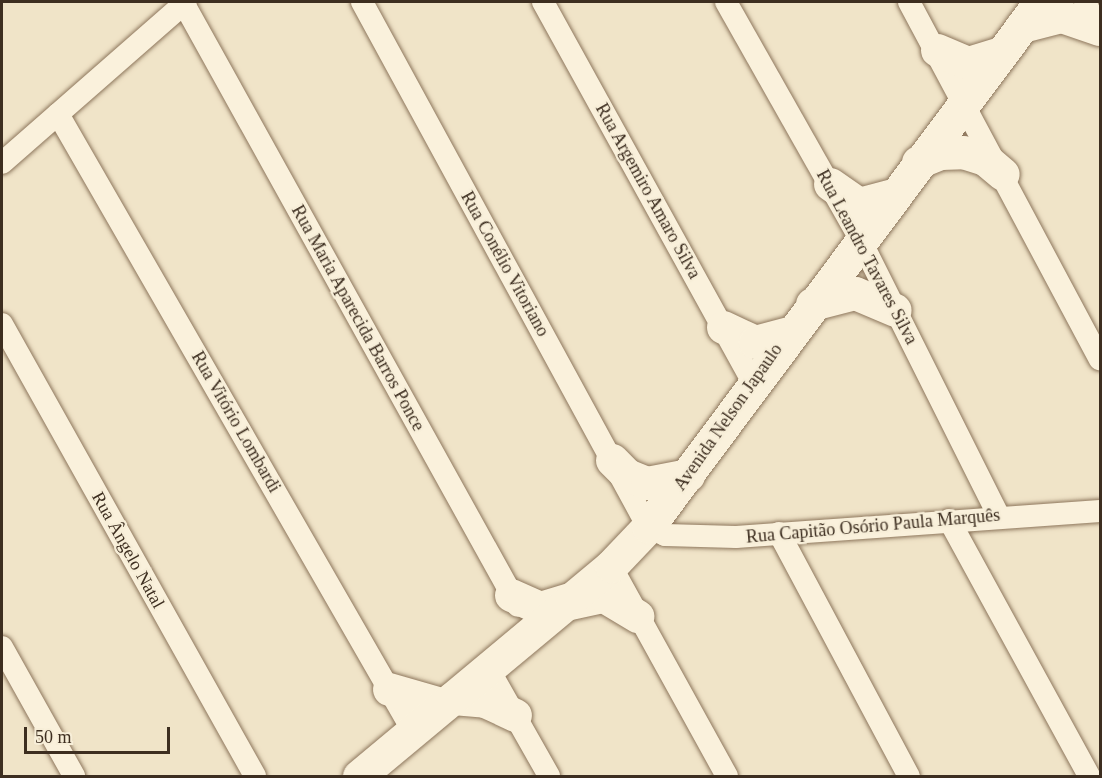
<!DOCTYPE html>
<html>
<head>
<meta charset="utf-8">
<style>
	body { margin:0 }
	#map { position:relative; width:1102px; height:778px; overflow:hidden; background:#f0e4c8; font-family:"Times New Roman",serif }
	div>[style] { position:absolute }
	.roads { filter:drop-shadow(0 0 2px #8d765c) drop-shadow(0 0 2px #8d765c) }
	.minor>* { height:22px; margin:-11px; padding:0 11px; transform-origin:11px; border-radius:11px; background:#faf1dc }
	.secondary>* { height:33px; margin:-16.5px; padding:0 16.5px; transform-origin:16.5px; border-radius:16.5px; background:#faf1dc }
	span { translate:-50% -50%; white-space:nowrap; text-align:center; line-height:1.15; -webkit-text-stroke:4.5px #f7eed8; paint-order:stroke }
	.street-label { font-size:18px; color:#3d2e20 }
	.frame { position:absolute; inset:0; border:3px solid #3d2e20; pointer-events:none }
	.scale { position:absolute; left:24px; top:727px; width:146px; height:27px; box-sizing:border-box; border:3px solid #3d2e20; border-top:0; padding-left:8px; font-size:18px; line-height:21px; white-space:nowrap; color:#3d2e20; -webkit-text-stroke:4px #f7eed8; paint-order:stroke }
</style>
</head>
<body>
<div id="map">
	<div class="roads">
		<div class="minor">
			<div style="left:362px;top:2px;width:598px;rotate:61.42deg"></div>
			<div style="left:648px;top:527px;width:19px;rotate:25deg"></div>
			<div style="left:665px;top:535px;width:71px;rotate:1.6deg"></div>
			<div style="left:736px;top:537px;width:365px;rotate:-4.1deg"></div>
			<div style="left:543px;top:2px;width:433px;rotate:61.1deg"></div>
			<div style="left:726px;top:2px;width:272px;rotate:60.5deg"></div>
			<div style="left:860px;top:239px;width:310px;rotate:63.4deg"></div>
			<div style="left:909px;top:2px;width:405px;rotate:61.9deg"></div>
			<div style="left:1085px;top:2px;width:34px;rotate:63deg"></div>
			<div style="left:184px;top:4px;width:688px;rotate:60.98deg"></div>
			<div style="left:58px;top:114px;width:712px;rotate:60.09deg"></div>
			<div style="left:2px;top:163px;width:244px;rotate:-41.2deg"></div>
			<div style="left:2px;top:324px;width:518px;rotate:60.76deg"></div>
			<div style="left:949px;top:520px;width:292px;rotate:61.3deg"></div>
			<div style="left:779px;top:533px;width:276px;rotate:61.9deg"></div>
			<div style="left:611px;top:566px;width:240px;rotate:61.1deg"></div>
			<div style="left:2px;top:647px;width:148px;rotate:60.8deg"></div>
			<div style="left:488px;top:668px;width:124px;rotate:60.5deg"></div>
		</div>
		<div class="secondary">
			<div style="left:1022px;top:26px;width:40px;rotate:-14.4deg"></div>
			<div style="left:1061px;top:16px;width:40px;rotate:18.9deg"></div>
			<div style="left:937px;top:50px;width:34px;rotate:23deg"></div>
			<div style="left:968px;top:63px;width:34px;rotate:-17deg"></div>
			<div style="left:918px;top:162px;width:24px;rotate:-22deg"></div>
			<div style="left:940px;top:153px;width:23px;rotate:-2deg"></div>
			<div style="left:963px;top:152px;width:23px;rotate:18deg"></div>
			<div style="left:985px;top:159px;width:23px;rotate:40deg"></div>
			<div style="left:830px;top:184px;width:35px;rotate:35deg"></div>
			<div style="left:859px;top:204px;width:35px;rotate:-15deg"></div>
			<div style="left:812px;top:304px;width:44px;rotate:-14.3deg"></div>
			<div style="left:855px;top:293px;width:43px;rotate:23deg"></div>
			<div style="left:723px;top:327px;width:35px;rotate:25deg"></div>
			<div style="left:755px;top:342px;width:34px;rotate:-15deg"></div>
			<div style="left:612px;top:460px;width:21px;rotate:45deg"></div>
			<div style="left:627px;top:475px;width:22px;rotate:22deg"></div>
			<div style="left:647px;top:483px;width:42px;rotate:-11deg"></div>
			<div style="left:511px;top:595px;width:32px;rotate:24deg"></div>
			<div style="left:540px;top:608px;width:30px;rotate:-17deg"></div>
			<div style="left:565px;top:604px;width:40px;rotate:-12deg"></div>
			<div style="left:604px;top:596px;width:39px;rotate:31deg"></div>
			<div style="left:389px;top:689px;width:57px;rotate:16.2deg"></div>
			<div style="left:453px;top:698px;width:32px;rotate:5deg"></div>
			<div style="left:485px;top:701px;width:33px;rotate:25deg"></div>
			<div style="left:359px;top:776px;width:328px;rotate:-39.8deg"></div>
			<div style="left:611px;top:566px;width:54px;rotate:-46.5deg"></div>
			<div style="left:648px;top:527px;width:655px;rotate:-53.25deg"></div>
		</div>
	</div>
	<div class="street-label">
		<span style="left:648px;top:191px;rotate:61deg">Rua Argemiro Amaro Silva</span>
		<span style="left:867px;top:257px;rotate:62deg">Rua Leandro Tavares Silva</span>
		<span style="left:505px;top:264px;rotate:61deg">Rua Conélio Vitoriano</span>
		<span style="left:358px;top:318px;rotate:61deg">Rua Maria Aparecida Barros Ponce</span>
		<span style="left:728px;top:417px;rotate:-55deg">Avenida Nelson Japaulo</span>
		<span style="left:236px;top:422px;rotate:60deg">Rua Vitório Lombardi</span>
		<span style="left:873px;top:526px;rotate:-5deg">Rua Capitão Osório Paula Marquês</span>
		<span style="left:128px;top:550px;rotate:61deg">Rua Ângelo Natal</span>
	</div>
	<div class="frame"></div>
	<div class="scale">50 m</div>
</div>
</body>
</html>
